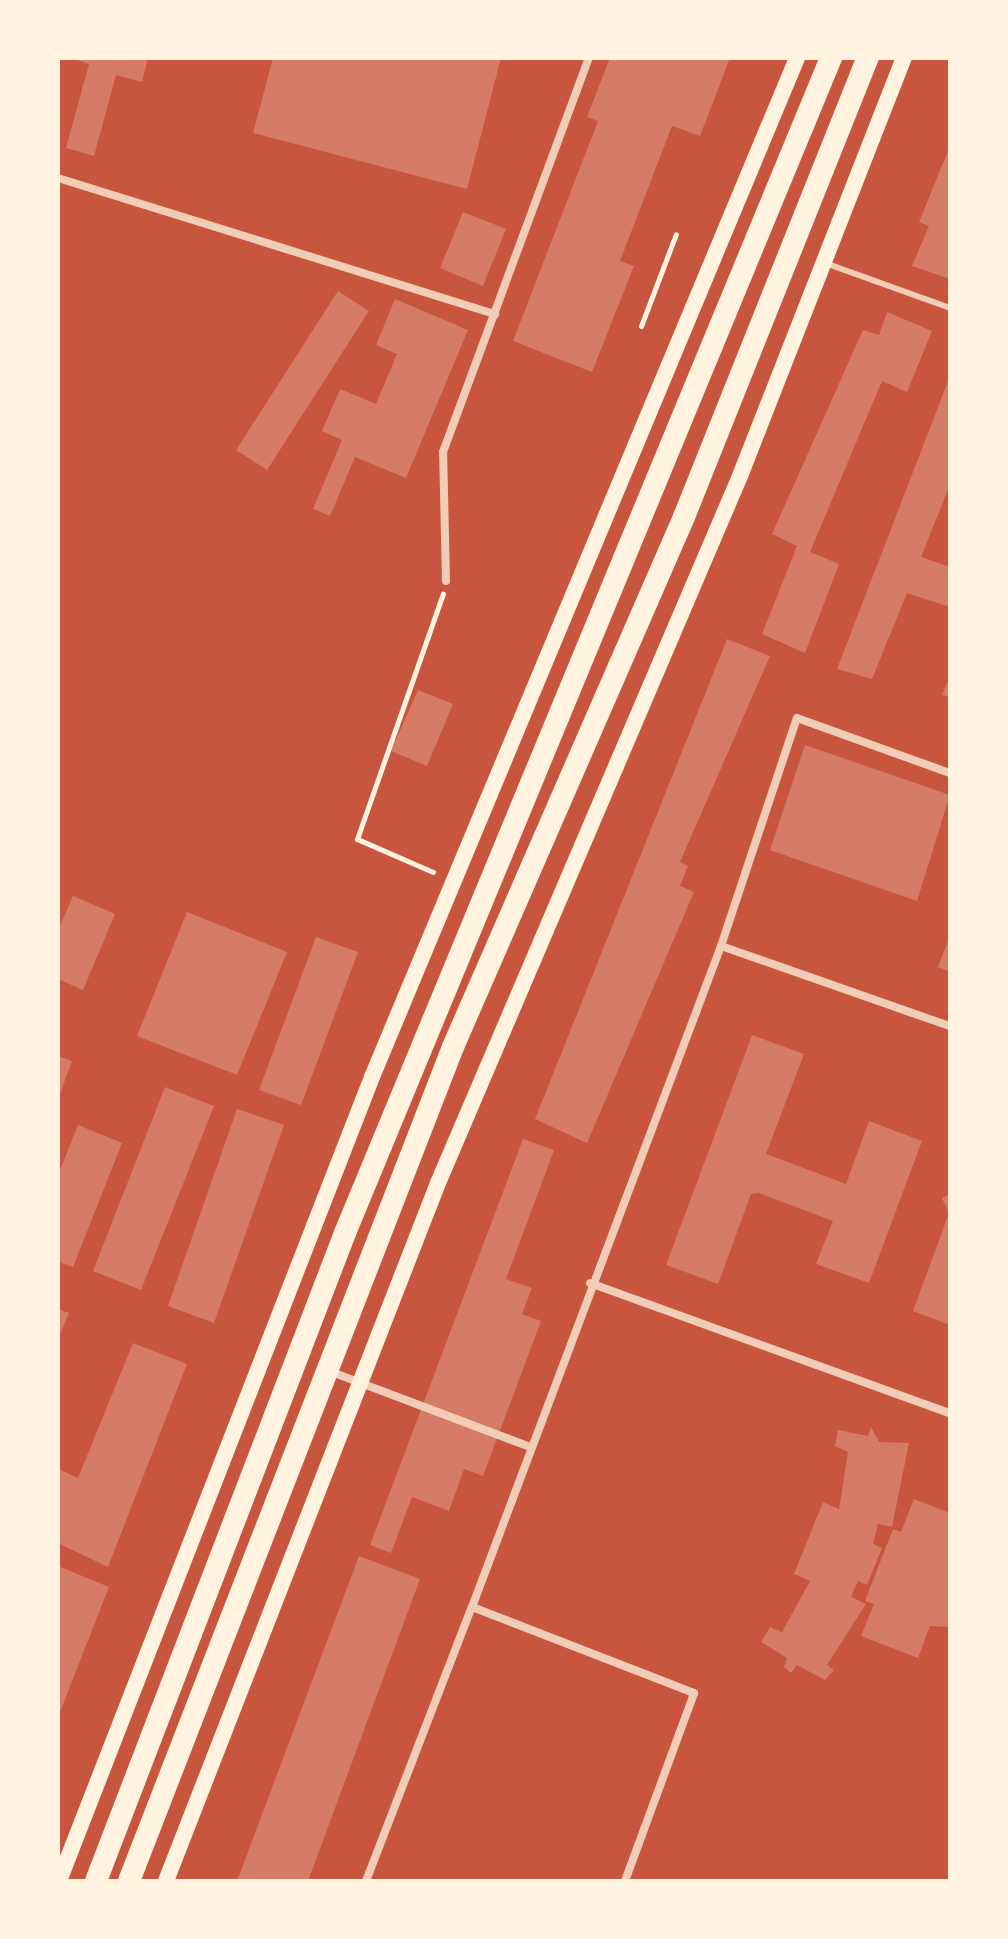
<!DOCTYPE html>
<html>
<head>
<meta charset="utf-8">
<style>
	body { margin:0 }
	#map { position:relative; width:1008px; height:1939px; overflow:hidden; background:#c8553d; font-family:"Sofia Sans Condensed",sans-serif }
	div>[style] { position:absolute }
	.building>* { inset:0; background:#d67c66 }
	.path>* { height:5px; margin:-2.5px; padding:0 2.5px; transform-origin:2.5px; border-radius:2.5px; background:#fff3e0 }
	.service>* { height:6px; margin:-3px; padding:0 3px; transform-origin:3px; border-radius:3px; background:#f1ccb7 }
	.minor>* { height:8px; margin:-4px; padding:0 4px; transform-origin:4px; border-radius:4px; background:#f1ccb7 }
	.secondary>* { height:16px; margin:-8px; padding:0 8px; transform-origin:8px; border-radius:8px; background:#fff3e0 }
	.trunk>* { height:22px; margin:-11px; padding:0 11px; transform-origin:11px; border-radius:11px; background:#fff3e0 }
	span { translate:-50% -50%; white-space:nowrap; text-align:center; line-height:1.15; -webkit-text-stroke:6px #fff3e0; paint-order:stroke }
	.frame { position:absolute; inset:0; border:60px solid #fff3e0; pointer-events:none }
</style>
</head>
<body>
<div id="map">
	<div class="building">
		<div style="clip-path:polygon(71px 58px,148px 58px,142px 82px,116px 75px,94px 156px,66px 148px,89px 64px)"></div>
		<div style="clip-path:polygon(273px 58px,501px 58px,467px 189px,253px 133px)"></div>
		<div style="clip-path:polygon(610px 58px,730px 58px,700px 136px,672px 126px,620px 261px,634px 266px,592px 372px,513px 341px,598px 121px,587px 117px)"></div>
		<div style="clip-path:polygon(950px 146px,950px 279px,912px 266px,929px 226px,919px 222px)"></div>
		<div style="clip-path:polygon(463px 212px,506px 229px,483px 286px,440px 268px)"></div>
		<div style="clip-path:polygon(338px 291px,369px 311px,267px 470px,236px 450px)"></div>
		<div style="clip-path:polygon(395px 299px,468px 330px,406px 478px,355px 457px,330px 516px,313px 509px,342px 440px,322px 431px,340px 389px,376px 404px,397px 354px,376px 345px)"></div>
		<div style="clip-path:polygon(887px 312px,932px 331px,907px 392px,882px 381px,810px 552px,839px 564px,805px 653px,762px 634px,797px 546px,772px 534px,863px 330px,879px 335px)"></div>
		<div style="clip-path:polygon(950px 376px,950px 485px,921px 557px,950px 567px,950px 607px,907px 593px,872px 679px,837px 669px)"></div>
		<div style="clip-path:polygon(727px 639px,770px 656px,680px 862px,688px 866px,680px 886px,694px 892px,587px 1143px,535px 1119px)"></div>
		<div style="clip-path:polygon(950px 676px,950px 697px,942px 695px)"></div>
		<div style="clip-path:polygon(418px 690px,453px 704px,427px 766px,391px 751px)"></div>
		<div style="clip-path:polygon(805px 745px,950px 795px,917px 901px,770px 850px)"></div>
		<div style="clip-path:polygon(73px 896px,115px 914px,83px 990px,58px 979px,58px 930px)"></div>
		<div style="clip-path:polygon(187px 912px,287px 952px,237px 1075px,137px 1036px)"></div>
		<div style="clip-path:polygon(950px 936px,950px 972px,938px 967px)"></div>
		<div style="clip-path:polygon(316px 937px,358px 952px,301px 1105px,259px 1090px)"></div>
		<div style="clip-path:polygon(752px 1035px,804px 1054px,766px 1154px,846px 1184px,869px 1121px,922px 1141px,869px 1283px,816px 1264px,833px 1221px,759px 1193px,751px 1194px,718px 1284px,666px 1265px)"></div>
		<div style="clip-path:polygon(58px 1056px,72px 1061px,58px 1099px)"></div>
		<div style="clip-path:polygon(165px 1087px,214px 1106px,141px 1290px,93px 1271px)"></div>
		<div style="clip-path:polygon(237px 1109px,284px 1125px,214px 1323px,168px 1306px)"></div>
		<div style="clip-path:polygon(78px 1125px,122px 1143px,73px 1267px,58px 1262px,58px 1175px)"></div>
		<div style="clip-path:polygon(523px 1139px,554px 1150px,506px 1279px,532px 1288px,522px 1314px,541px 1321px,483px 1476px,464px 1469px,449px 1511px,412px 1497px,391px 1553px,370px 1545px)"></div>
		<div style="clip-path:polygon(950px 1194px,950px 1325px,913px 1311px,949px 1213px,942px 1198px)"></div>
		<div style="clip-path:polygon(58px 1309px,69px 1313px,58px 1339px)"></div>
		<div style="clip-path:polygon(133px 1343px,187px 1364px,108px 1567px,58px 1543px,58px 1469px,78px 1478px)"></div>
		<div style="clip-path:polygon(871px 1427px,879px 1442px,909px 1443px,892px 1527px,878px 1524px,873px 1544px,882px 1548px,867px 1585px,858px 1581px,851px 1597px,866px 1604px,827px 1665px,834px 1670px,825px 1680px,797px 1665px,791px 1673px,784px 1667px,787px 1658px,761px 1642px,770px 1627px,782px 1632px,810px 1581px,794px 1574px,823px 1502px,839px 1509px,848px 1452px,835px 1446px,838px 1430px,868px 1436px)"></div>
		<div style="clip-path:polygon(914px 1499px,950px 1513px,950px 1627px,930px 1626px,918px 1658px,861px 1636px,874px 1604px,865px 1601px,893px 1529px,901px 1532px)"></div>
		<div style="clip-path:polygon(359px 1556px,420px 1579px,308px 1881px,237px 1881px)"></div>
		<div style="clip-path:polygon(58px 1566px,109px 1587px,58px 1717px)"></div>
	</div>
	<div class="path">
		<div style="left:641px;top:326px;width:98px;rotate:-69.2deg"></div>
		<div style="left:433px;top:872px;width:83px;rotate:-156.5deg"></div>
		<div style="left:357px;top:839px;width:260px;rotate:-70.7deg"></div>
	</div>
	<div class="service">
		<div style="left:825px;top:263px;width:133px;rotate:19.8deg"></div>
	</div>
	<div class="minor">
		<div style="left:58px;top:178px;width:458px;rotate:17.3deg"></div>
		<div style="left:446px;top:581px;width:129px;rotate:-91.3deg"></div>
		<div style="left:443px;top:452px;width:420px;rotate:-69.7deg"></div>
		<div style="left:721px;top:946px;width:243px;rotate:19.3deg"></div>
		<div style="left:590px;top:1283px;width:383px;rotate:19.9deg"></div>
		<div style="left:329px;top:1371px;width:215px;rotate:20.7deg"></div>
		<div style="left:366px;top:1881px;width:294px;rotate:-68.9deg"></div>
		<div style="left:625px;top:1881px;width:200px;rotate:-69.8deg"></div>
		<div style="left:694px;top:1693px;width:238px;rotate:-158.8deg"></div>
		<div style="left:472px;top:1607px;width:706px;rotate:-69.36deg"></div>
		<div style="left:721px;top:946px;width:240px;rotate:-71.6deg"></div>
		<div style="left:797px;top:718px;width:163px;rotate:19.8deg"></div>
	</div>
	<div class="secondary">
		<div style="left:59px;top:1881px;width:863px;rotate:-68.73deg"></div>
		<div style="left:372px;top:1077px;width:1104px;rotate:-67.36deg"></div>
		<div style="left:166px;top:1881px;width:749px;rotate:-68.71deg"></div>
		<div style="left:438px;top:1183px;width:769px;rotate:-66.87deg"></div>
		<div style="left:740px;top:476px;width:449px;rotate:-68.6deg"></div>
	</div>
	<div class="trunk">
		<div style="left:96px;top:1881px;width:694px;rotate:-68.98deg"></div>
		<div style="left:345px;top:1233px;width:1272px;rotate:-67.53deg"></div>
		<div style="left:129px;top:1881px;width:895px;rotate:-68.77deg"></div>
		<div style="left:453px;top:1047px;width:578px;rotate:-66.45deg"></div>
		<div style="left:684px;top:517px;width:495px;rotate:-68.2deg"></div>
	</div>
	<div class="frame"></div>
</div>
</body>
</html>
